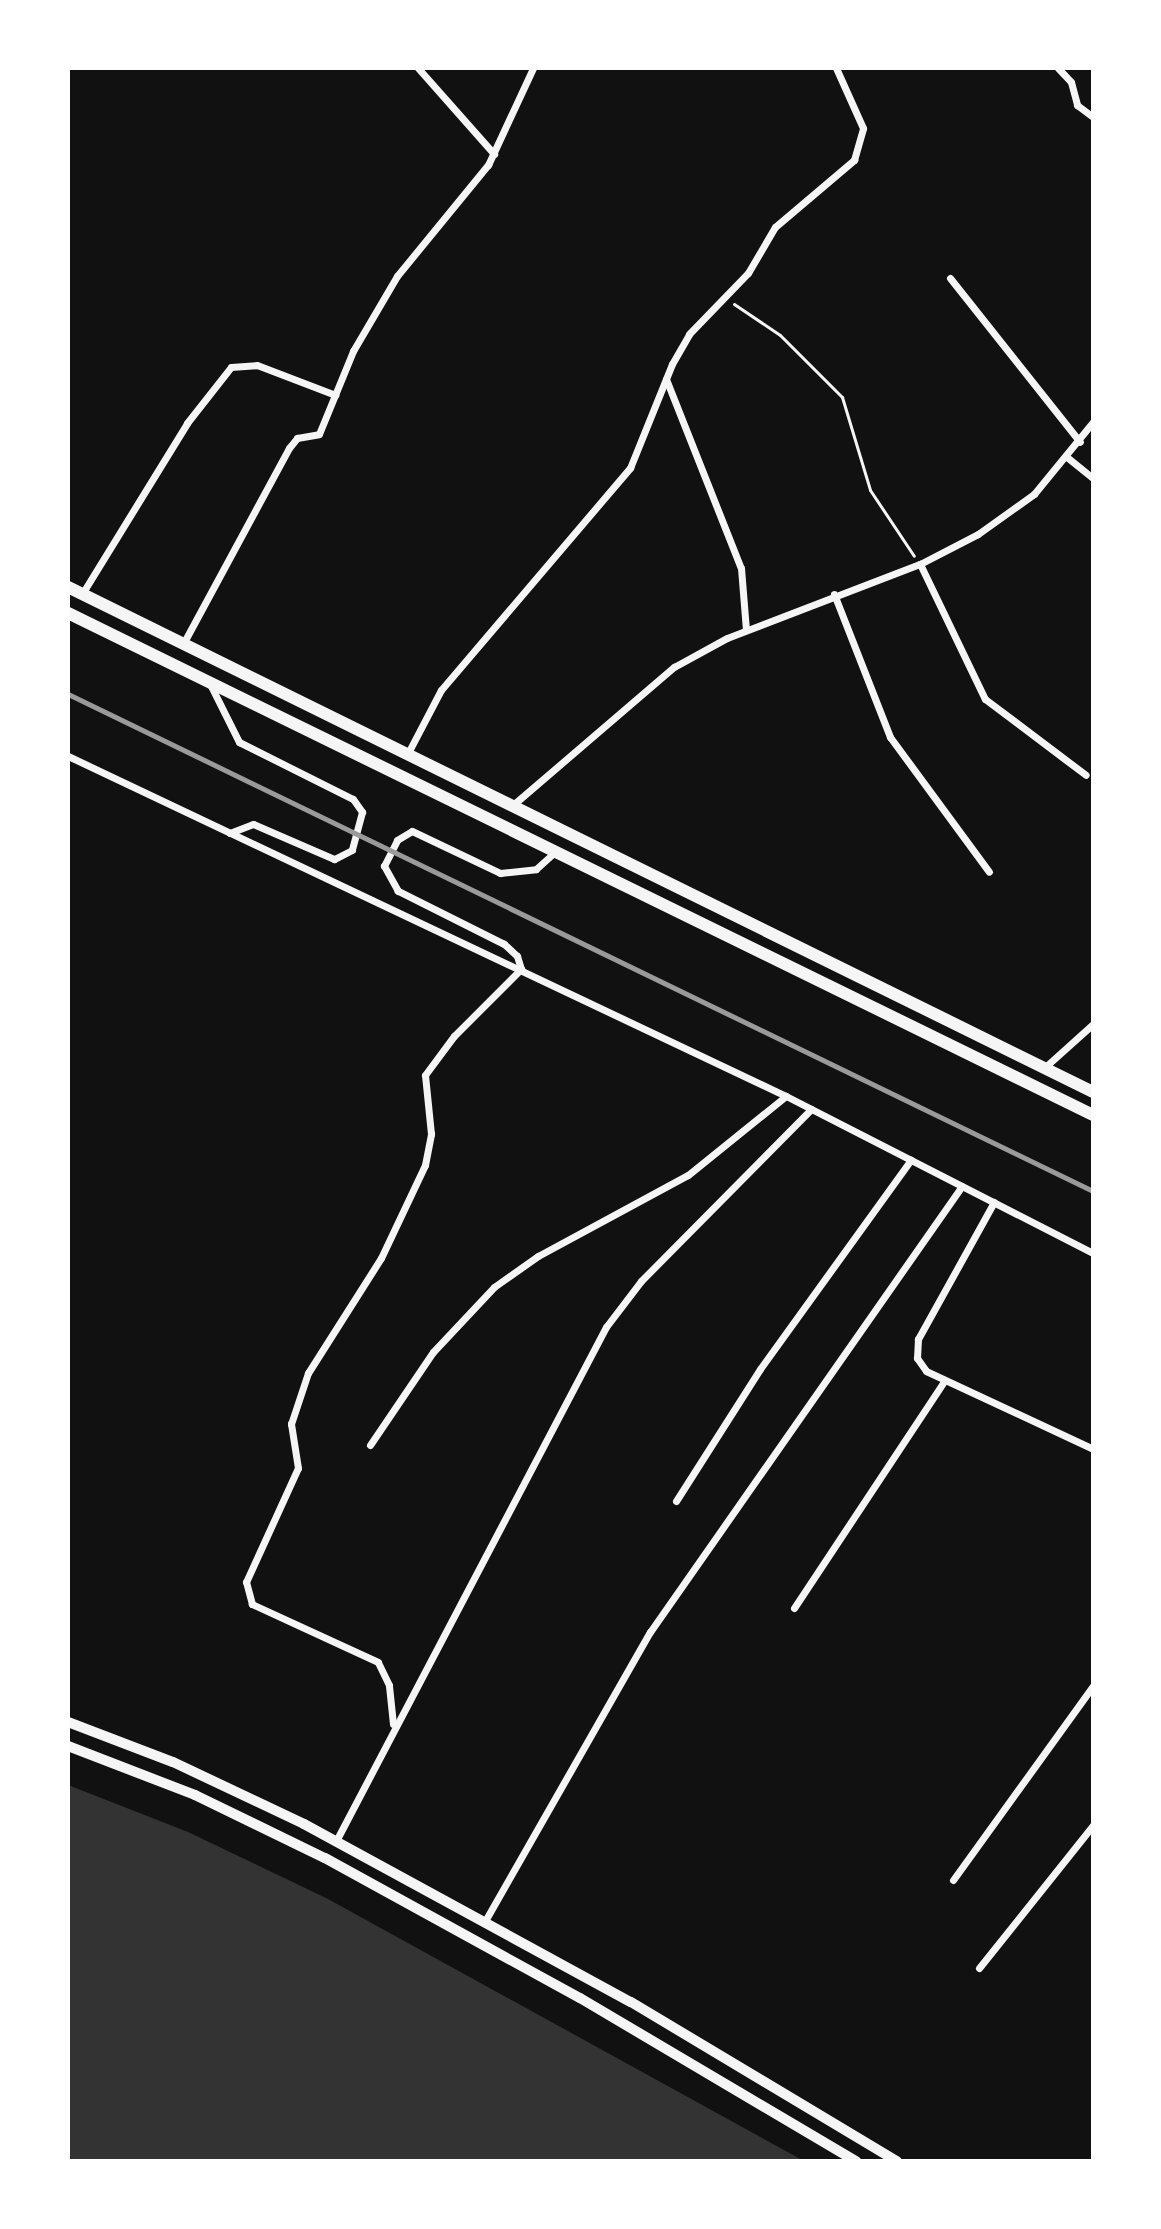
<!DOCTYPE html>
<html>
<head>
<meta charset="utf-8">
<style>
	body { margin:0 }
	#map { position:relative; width:1161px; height:2229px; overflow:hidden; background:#111; font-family:Cabin,sans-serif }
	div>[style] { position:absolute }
	.water>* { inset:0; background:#333 }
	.path>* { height:3px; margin:-1.5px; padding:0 1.5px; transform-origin:1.5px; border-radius:1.5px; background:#f5f5f5 }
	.minor>* { height:7px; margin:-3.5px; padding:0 3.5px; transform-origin:3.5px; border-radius:3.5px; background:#f5f5f5 }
	.secondary>* { height:10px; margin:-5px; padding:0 5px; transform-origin:5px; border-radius:5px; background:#f5f5f5 }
	.trunk>* { height:12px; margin:-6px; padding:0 6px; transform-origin:6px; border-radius:6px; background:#f5f5f5 }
	.rail>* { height:5px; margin:-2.5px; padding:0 2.5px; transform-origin:2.5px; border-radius:2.5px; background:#9a9a9a }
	span { translate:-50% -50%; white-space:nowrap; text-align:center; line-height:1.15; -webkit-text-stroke:6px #fff; paint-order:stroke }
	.frame { position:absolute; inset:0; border:70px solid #fff; pointer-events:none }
</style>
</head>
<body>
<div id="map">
	<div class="water">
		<div style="clip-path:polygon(68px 1785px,188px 1832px,328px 1899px,804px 2161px,68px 2161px)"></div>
	</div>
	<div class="path">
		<div style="left:734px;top:304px;width:55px;rotate:34deg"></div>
		<div style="left:780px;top:335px;width:88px;rotate:45deg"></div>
		<div style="left:842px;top:397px;width:97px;rotate:73.2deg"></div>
		<div style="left:870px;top:490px;width:79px;rotate:56.3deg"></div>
	</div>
	<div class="minor">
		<div style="left:418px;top:68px;width:115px;rotate:48.5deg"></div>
		<div style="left:1058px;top:68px;width:19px;rotate:47deg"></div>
		<div style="left:1071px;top:82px;width:24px;rotate:75deg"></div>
		<div style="left:1077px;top:105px;width:20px;rotate:37deg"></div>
		<div style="left:950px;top:278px;width:209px;rotate:51.6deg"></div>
		<div style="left:666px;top:379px;width:203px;rotate:68.4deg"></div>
		<div style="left:741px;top:568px;width:62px;rotate:85.4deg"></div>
		<div style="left:1068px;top:458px;width:32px;rotate:39deg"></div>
		<div style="left:920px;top:564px;width:150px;rotate:64.3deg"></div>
		<div style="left:985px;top:699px;width:126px;rotate:37deg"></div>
		<div style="left:82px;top:594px;width:201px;rotate:-58.4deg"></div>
		<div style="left:187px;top:423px;width:71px;rotate:-51.8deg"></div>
		<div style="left:231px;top:367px;width:26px;rotate:-4deg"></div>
		<div style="left:257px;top:365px;width:84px;rotate:21deg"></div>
		<div style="left:834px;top:594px;width:154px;rotate:68.6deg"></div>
		<div style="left:890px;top:737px;width:167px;rotate:53.7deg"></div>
		<div style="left:183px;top:644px;width:223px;rotate:-61.6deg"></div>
		<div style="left:289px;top:448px;width:13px;rotate:-51deg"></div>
		<div style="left:297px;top:438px;width:22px;rotate:-10deg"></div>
		<div style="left:319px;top:434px;width:90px;rotate:-67.7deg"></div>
		<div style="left:353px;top:351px;width:87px;rotate:-59.6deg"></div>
		<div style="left:397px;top:276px;width:144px;rotate:-50.7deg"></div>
		<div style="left:488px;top:165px;width:107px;rotate:-65.1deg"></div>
		<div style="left:210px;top:684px;width:65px;rotate:63.4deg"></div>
		<div style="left:239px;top:742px;width:127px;rotate:26.6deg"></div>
		<div style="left:353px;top:799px;width:16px;rotate:55deg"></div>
		<div style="left:362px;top:812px;width:39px;rotate:105deg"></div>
		<div style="left:352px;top:850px;width:20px;rotate:153deg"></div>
		<div style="left:334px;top:859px;width:88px;rotate:-156.6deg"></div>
		<div style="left:253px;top:824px;width:25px;rotate:159deg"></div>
		<div style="left:408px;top:753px;width:71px;rotate:-62.4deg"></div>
		<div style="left:441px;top:690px;width:292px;rotate:-49.6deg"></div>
		<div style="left:630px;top:468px;width:112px;rotate:-68deg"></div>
		<div style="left:672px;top:364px;width:34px;rotate:-60deg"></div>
		<div style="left:689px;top:334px;width:85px;rotate:-46deg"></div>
		<div style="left:748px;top:273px;width:53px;rotate:-59.6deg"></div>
		<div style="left:775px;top:227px;width:104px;rotate:-40.3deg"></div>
		<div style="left:854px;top:160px;width:33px;rotate:-74deg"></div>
		<div style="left:863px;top:128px;width:66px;rotate:-114.2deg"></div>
		<div style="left:68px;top:756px;width:794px;rotate:25.34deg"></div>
		<div style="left:786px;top:1096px;width:345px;rotate:27.1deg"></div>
		<div style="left:514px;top:804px;width:211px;rotate:-40.6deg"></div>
		<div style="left:674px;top:667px;width:60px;rotate:-28.7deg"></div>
		<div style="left:727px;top:638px;width:207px;rotate:-21deg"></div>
		<div style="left:920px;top:564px;width:65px;rotate:-27.3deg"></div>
		<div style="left:978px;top:534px;width:69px;rotate:-35.5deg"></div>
		<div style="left:1034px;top:494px;width:93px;rotate:-50.7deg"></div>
		<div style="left:1044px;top:1068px;width:66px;rotate:-41.9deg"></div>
		<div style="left:994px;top:1202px;width:157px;rotate:119deg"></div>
		<div style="left:918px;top:1339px;width:19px;rotate:93deg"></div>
		<div style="left:917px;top:1358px;width:16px;rotate:55deg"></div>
		<div style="left:926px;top:1371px;width:184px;rotate:25deg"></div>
		<div style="left:370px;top:1445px;width:112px;rotate:-55.9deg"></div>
		<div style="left:433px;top:1352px;width:89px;rotate:-46.8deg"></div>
		<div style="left:494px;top:1287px;width:54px;rotate:-35.2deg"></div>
		<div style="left:538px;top:1256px;width:170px;rotate:-28.4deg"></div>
		<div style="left:688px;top:1175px;width:126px;rotate:-38.9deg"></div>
		<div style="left:676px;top:1501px;width:156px;rotate:-57.5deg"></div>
		<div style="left:760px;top:1369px;width:258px;rotate:-54.2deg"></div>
		<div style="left:794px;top:1608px;width:273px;rotate:-56.5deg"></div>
		<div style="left:393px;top:1724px;width:39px;rotate:-96deg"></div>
		<div style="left:389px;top:1685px;width:25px;rotate:-116deg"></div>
		<div style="left:378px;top:1662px;width:139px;rotate:-155.3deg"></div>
		<div style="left:252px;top:1604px;width:23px;rotate:-105deg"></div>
		<div style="left:246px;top:1582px;width:125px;rotate:-65.5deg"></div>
		<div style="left:298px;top:1468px;width:45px;rotate:-99deg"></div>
		<div style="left:291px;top:1424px;width:54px;rotate:-71.6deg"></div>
		<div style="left:308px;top:1373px;width:136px;rotate:-57.6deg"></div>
		<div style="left:381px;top:1258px;width:103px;rotate:-64.7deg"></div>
		<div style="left:425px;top:1165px;width:32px;rotate:-79deg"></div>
		<div style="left:431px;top:1134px;width:59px;rotate:-95.8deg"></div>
		<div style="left:425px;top:1075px;width:49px;rotate:-53.4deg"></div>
		<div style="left:454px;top:1036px;width:95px;rotate:-45deg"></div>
		<div style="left:521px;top:969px;width:14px;rotate:-107deg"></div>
		<div style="left:517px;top:956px;width:18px;rotate:-137deg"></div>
		<div style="left:504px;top:944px;width:119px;rotate:-153.4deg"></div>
		<div style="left:398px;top:891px;width:29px;rotate:-119deg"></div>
		<div style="left:384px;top:866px;width:29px;rotate:-63deg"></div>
		<div style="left:397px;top:840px;width:17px;rotate:-31deg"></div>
		<div style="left:412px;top:831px;width:98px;rotate:25.5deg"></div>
		<div style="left:500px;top:873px;width:36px;rotate:-6deg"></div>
		<div style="left:536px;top:869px;width:25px;rotate:-42deg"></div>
		<div style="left:336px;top:1841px;width:581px;rotate:-62.29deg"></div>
		<div style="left:606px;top:1327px;width:58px;rotate:-52.7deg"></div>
		<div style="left:641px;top:1281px;width:242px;rotate:-45.3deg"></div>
		<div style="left:953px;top:1880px;width:239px;rotate:-54.2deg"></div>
		<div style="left:485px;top:1921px;width:333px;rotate:-60.3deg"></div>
		<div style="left:650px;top:1632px;width:544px;rotate:-55.03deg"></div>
		<div style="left:979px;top:1968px;width:183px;rotate:-51.4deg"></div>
	</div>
	<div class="secondary">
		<div style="left:68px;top:1722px;width:112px;rotate:20.9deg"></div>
		<div style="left:173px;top:1762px;width:145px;rotate:25.3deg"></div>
		<div style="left:304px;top:1824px;width:372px;rotate:28.6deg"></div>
		<div style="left:631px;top:2002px;width:310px;rotate:30.9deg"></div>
		<div style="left:68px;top:1746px;width:136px;rotate:21.1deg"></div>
		<div style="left:195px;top:1795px;width:144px;rotate:25.9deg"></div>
		<div style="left:325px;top:1858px;width:291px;rotate:28.8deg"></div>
		<div style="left:580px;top:1998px;width:321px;rotate:30.6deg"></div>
	</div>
	<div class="trunk">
		<div style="left:68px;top:587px;width:1143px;rotate:26.23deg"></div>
		<div style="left:68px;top:613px;width:1141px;rotate:26.09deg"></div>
	</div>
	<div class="rail">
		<div style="left:68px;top:694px;width:1139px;rotate:25.87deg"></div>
	</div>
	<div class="frame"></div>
</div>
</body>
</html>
